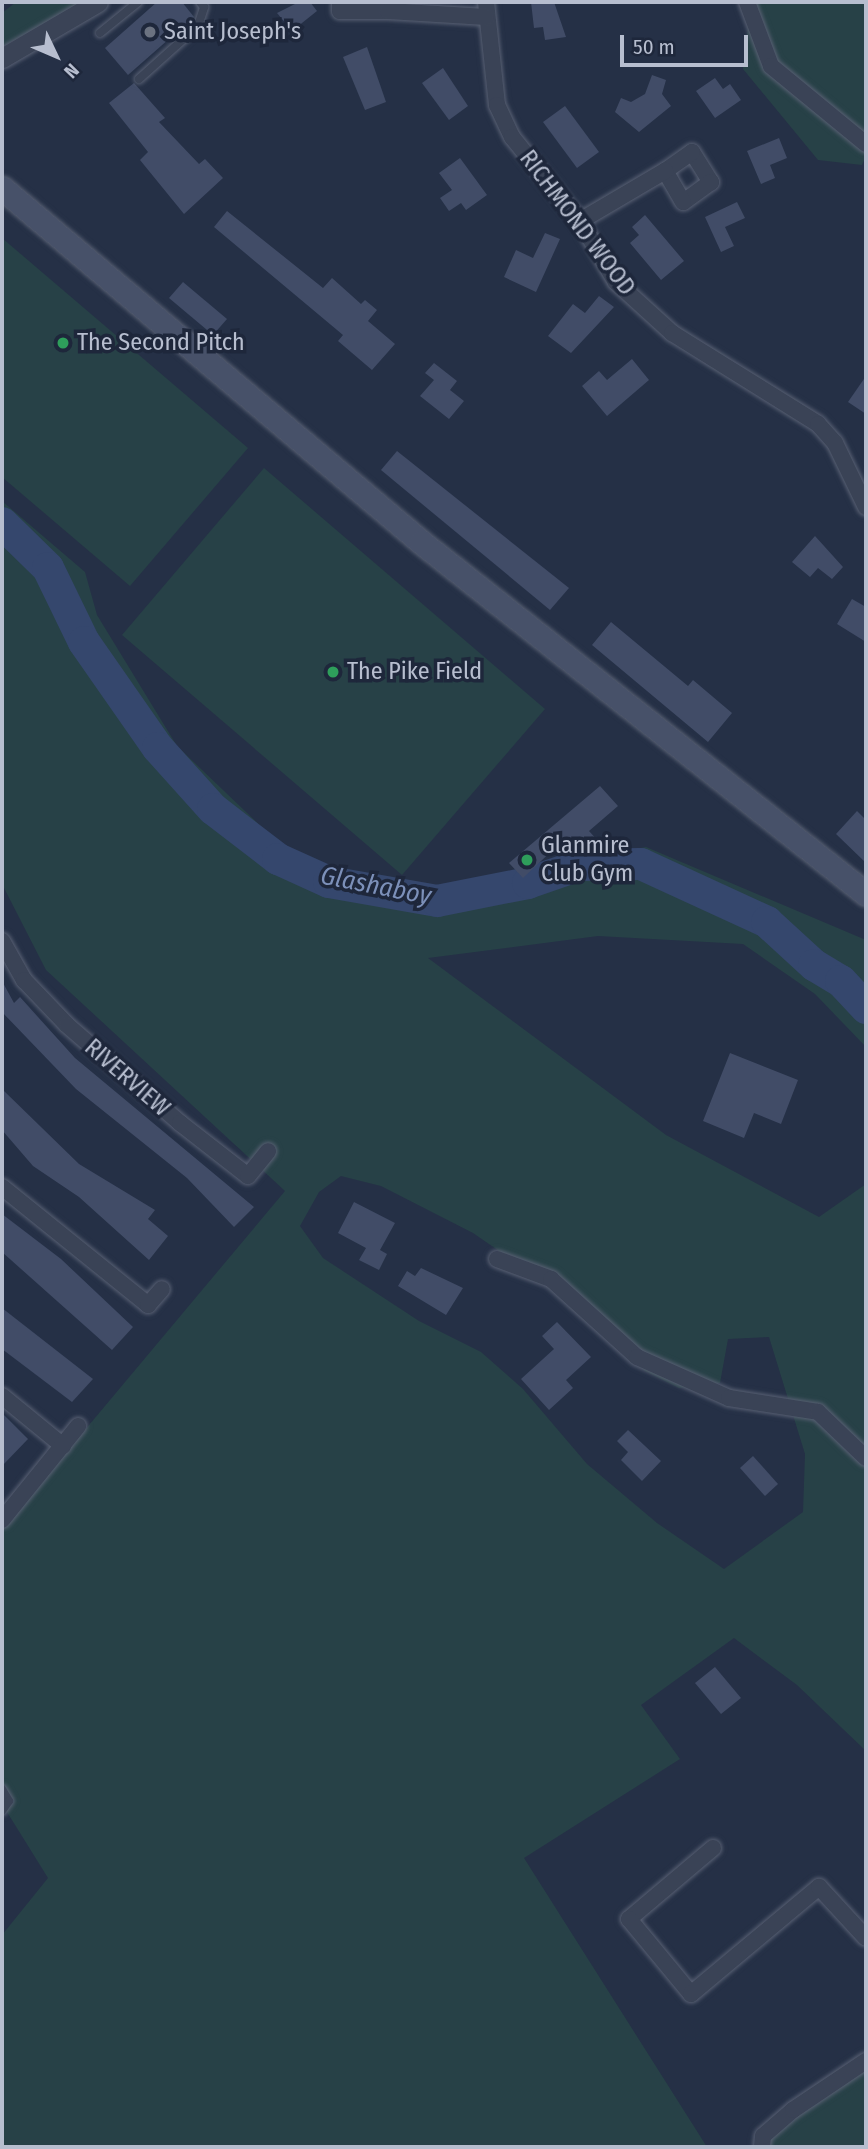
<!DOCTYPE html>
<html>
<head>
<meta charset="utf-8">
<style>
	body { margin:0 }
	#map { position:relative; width:868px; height:2149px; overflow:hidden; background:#253046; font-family:"Fira Sans Condensed",sans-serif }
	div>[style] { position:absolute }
	.green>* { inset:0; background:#274147 }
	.river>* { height:32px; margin:-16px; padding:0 16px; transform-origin:16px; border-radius:16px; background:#35476d }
	.building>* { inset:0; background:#414c67 }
	.roads { filter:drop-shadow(0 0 2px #586073) drop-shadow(0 0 2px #586073) }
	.service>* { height:8px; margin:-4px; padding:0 4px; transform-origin:4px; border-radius:4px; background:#3a4356 }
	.minor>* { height:16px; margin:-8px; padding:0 8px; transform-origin:8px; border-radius:8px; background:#3a4356 }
	.tertiary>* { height:19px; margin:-9.5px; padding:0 9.5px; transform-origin:9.5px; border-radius:9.5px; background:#3a4356 }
	.secondary>* { height:23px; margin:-11.5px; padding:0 11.5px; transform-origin:11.5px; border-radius:11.5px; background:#475169 }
	.dots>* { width:19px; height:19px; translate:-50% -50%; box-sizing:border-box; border:4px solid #1e273b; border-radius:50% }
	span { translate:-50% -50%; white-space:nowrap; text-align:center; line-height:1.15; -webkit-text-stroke:7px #1e273b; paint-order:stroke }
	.poi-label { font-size:24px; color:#b7becf }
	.left { translate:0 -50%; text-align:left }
	.street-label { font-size:24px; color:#b7becf }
	.water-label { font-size:26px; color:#7c90b9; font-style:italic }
	.frame { position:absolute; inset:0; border:4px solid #b7becf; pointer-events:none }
	.north { position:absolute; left:21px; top:21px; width:70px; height:70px; -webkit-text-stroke:5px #1e273b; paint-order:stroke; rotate:134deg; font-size:19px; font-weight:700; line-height:28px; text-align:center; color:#b7becf }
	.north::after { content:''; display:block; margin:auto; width:24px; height:32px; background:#b7becf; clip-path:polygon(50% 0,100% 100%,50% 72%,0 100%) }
	.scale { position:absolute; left:620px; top:35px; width:128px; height:32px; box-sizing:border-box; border:4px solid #b7becf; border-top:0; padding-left:9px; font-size:21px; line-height:24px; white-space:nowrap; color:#b7becf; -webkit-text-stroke:5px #1e273b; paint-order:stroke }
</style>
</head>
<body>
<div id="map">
	<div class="green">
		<div style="clip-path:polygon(16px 2px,83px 2px,2px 47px,2px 13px)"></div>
		<div style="clip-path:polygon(751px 2px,866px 2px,866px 156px,862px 165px,818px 160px,743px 69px)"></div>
		<div style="clip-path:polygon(2px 238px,248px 448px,130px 586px,2px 477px)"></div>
		<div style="clip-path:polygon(264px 468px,545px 709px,402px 875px,122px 635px)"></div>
		<div style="clip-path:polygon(evenodd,2px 501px,85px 572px,97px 615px,177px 746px,292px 856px,354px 879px,411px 891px,646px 847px,866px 940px,866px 1047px,815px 994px,743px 944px,598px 936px,428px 958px,666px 1135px,819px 1217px,866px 1184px,866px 1751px,797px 1685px,734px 1638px,641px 1705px,680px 1759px,524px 1858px,707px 2147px,2px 2147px,2px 1935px,48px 1878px,2px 1804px,2px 1529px,285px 1191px,46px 970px,2px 884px,2px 501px,341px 1176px,381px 1186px,473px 1233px,541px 1280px,645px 1371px,679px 1388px,720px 1383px,728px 1339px,769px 1337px,805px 1454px,803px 1512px,724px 1569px,657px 1523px,587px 1464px,523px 1389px,481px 1352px,419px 1321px,323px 1258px,300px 1226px,319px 1192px,341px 1176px)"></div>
		<div style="clip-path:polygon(866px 2061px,866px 2147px,762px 2147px,763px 2136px)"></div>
	</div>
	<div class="river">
		<div style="left:2px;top:523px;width:64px;rotate:44.4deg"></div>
		<div style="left:48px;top:568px;width:82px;rotate:64.1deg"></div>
		<div style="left:84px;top:642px;width:129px;rotate:55.1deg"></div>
		<div style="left:158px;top:748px;width:82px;rotate:48deg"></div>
		<div style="left:213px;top:809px;width:82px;rotate:37.6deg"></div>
		<div style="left:278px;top:859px;width:56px;rotate:24.3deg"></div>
		<div style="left:329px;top:882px;width:110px;rotate:10deg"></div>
		<div style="left:437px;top:901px;width:93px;rotate:-11.2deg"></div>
		<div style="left:528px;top:883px;width:55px;rotate:-19.1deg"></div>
		<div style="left:580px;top:865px;width:61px;rotate:-0.9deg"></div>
		<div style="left:641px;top:864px;width:139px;rotate:24.7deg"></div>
		<div style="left:767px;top:922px;width:64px;rotate:42.5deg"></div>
		<div style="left:814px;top:965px;width:31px;rotate:31deg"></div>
		<div style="left:841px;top:981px;width:37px;rotate:47deg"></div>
	</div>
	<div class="building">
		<div style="clip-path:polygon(157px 2px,182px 2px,194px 17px,128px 75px,105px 48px)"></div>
		<div style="clip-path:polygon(299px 2px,310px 2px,317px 11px,292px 31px,277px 13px)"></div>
		<div style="clip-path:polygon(531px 2px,554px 2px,566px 37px,545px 40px,543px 27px,534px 28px)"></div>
		<div style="clip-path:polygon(367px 47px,386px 102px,365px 110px,343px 57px)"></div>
		<div style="clip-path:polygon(443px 68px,468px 106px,449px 120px,422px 83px)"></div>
		<div style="clip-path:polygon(652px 75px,666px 80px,662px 94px,671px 106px,639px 132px,615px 112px,621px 98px,631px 102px,645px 94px)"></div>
		<div style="clip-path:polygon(715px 78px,723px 89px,730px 84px,741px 100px,715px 118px,696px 91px)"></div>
		<div style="clip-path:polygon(134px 83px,165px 118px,159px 122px,199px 164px,205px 159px,223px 178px,184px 214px,140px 160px,148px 152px,109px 103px)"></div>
		<div style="clip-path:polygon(565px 106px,599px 152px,577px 168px,543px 122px)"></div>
		<div style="clip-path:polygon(779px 138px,787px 158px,770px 165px,775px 178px,761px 184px,747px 151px)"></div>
		<div style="clip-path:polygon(460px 158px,487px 195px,466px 210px,461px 203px,449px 211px,440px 198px,452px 190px,439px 173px)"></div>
		<div style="clip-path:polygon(737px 202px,745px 218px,725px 227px,734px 246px,721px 252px,705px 217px)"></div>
		<div style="clip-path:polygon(227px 211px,323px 288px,332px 278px,361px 304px,365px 300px,377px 310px,368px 321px,395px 344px,372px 370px,338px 341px,343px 335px,214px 227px)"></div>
		<div style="clip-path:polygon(645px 215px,684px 261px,661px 280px,630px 243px,639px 235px,632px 227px)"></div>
		<div style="clip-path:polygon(545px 233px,560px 239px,536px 292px,504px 277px,516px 250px,533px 258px)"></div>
		<div style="clip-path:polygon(183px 282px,227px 319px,213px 335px,169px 298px)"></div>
		<div style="clip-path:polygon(599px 296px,614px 307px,571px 353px,548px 336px,573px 304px,585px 313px)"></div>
		<div style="clip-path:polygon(632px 359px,649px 380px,607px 416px,582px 386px,599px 371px,607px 380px)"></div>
		<div style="clip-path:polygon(434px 363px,457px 381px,450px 390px,464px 401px,449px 419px,420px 396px,434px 380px,425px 373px)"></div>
		<div style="clip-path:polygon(866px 376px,866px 414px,848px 402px)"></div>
		<div style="clip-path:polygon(397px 451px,569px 588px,550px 610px,381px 470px)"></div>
		<div style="clip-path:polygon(815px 536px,843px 567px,832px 579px,818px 568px,810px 577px,792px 562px)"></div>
		<div style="clip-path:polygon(852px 599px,866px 607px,866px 642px,837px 624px)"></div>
		<div style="clip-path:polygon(611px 622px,688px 686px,693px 680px,732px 713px,708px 742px,592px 645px)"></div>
		<div style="clip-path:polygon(600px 786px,618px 806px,589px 831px,599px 842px,585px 853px,575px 841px,563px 852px,557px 846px,523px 878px,509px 863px)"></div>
		<div style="clip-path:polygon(857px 811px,866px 820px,866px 863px,836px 834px)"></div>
		<div style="clip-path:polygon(2px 981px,14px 1003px,20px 997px,75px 1058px,254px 1207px,234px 1227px,187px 1178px,76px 1089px,2px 1012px)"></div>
		<div style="clip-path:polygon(730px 1053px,798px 1080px,781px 1124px,754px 1113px,744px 1138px,703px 1121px)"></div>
		<div style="clip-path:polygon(2px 1089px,79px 1164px,155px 1210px,148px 1219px,168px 1236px,149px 1260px,79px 1197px,33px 1166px,2px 1130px)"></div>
		<div style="clip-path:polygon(354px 1202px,395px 1223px,380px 1250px,387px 1254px,379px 1270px,359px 1260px,366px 1248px,338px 1233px)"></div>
		<div style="clip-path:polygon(2px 1214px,61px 1259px,133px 1327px,112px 1350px,2px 1252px)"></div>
		<div style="clip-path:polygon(421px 1268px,463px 1288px,446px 1315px,398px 1286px,407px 1271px,415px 1276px)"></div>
		<div style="clip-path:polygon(2px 1308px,93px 1379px,72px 1402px,2px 1349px)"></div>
		<div style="clip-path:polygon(557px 1322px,591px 1357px,566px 1380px,573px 1388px,549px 1410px,521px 1379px,554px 1349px,542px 1336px)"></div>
		<div style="clip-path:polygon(2px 1413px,28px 1439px,2px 1466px)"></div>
		<div style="clip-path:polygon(628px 1430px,661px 1461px,642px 1481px,621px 1460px,628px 1452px,617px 1441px)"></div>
		<div style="clip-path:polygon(753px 1456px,778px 1484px,765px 1496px,740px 1468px)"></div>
		<div style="clip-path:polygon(715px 1667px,741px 1698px,721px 1714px,695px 1683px)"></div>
	</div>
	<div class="roads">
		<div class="service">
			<div style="left:100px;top:33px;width:49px;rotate:-39.2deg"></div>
			<div style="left:139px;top:79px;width:79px;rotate:-41.9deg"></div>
			<div style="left:198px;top:26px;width:20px;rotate:-72deg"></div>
			<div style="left:204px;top:7px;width:6px;rotate:-129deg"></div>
			<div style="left:2px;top:1789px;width:14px;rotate:60deg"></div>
			<div style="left:9px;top:1801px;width:12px;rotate:125deg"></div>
		</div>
		<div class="minor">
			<div style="left:340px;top:2px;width:9px;rotate:90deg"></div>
			<div style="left:340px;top:11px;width:48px"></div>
			<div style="left:388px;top:11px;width:9px;rotate:-90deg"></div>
			<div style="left:486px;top:2px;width:104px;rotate:83.9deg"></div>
			<div style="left:497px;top:105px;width:35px;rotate:65deg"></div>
			<div style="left:512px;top:137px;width:108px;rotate:51deg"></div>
			<div style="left:580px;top:221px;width:71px;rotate:59.5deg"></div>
			<div style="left:616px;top:282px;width:76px;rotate:42.3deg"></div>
			<div style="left:672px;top:333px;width:172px;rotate:31.9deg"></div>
			<div style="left:818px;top:424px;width:25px;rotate:48deg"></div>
			<div style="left:835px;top:443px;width:71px;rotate:64.2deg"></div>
			<div style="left:747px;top:2px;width:68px;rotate:69.4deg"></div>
			<div style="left:771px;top:66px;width:123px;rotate:39.4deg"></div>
			<div style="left:388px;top:11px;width:98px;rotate:3.5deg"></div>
			<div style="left:692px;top:152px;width:36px;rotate:58deg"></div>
			<div style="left:711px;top:182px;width:34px;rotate:144deg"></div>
			<div style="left:683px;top:202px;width:36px;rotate:-120deg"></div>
			<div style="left:665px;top:171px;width:33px;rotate:-35deg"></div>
			<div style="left:580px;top:221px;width:99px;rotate:-30.5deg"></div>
			<div style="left:2px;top:941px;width:45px;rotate:60.6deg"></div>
			<div style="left:24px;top:980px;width:62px;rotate:46.3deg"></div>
			<div style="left:67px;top:1025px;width:150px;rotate:40.9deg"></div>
			<div style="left:180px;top:1123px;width:86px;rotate:37.9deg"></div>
			<div style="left:248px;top:1176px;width:32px;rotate:-51deg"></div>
			<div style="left:2px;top:1187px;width:188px;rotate:38.9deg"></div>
			<div style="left:148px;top:1305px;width:21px;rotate:-49deg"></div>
			<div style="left:497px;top:1259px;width:58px;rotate:20.3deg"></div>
			<div style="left:551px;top:1279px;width:116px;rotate:42.2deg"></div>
			<div style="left:637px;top:1357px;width:101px;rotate:24deg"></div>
			<div style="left:729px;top:1398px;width:90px;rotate:8.9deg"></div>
			<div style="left:818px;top:1412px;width:66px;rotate:43.8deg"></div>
			<div style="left:2px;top:1396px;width:79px;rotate:39.3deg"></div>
			<div style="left:2px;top:1520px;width:121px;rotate:-51deg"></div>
			<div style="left:713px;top:1848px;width:110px;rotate:139.8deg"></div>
			<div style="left:629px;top:1919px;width:97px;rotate:50.4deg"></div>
			<div style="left:691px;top:1994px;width:167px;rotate:-39.9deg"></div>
			<div style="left:819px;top:1887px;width:69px;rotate:47.3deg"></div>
			<div style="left:762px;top:2147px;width:11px;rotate:-85deg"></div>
			<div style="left:763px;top:2136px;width:40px;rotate:-41deg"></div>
			<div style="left:793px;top:2110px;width:88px;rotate:-33.9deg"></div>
		</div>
		<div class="tertiary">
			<div style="left:2px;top:58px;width:111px;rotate:-30.3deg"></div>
		</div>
		<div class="secondary">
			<div style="left:2px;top:188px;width:549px;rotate:40.19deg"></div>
			<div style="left:421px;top:542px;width:567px;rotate:38.34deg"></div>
		</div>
	</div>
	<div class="dots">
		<div style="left:150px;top:32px;background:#6b7280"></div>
		<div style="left:63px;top:343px;background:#2e9e5b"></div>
		<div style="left:333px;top:672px;background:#2e9e5b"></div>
		<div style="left:527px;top:860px;background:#2e9e5b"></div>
	</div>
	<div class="poi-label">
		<span class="left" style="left:164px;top:32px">Saint Joseph's</span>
		<span class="left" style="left:77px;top:343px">The Second Pitch</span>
		<span class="left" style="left:347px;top:672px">The Pike Field</span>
		<span class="left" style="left:541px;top:860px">Glanmire<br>Club Gym</span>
	</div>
	<div class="street-label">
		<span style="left:577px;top:223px;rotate:53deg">RICHMOND WOOD</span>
		<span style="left:127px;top:1078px;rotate:41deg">RIVERVIEW</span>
	</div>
	<div class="water-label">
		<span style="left:376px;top:886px;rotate:11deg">Glashaboy</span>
	</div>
	<div class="frame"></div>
	<div class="north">N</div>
	<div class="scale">50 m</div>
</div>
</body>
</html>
